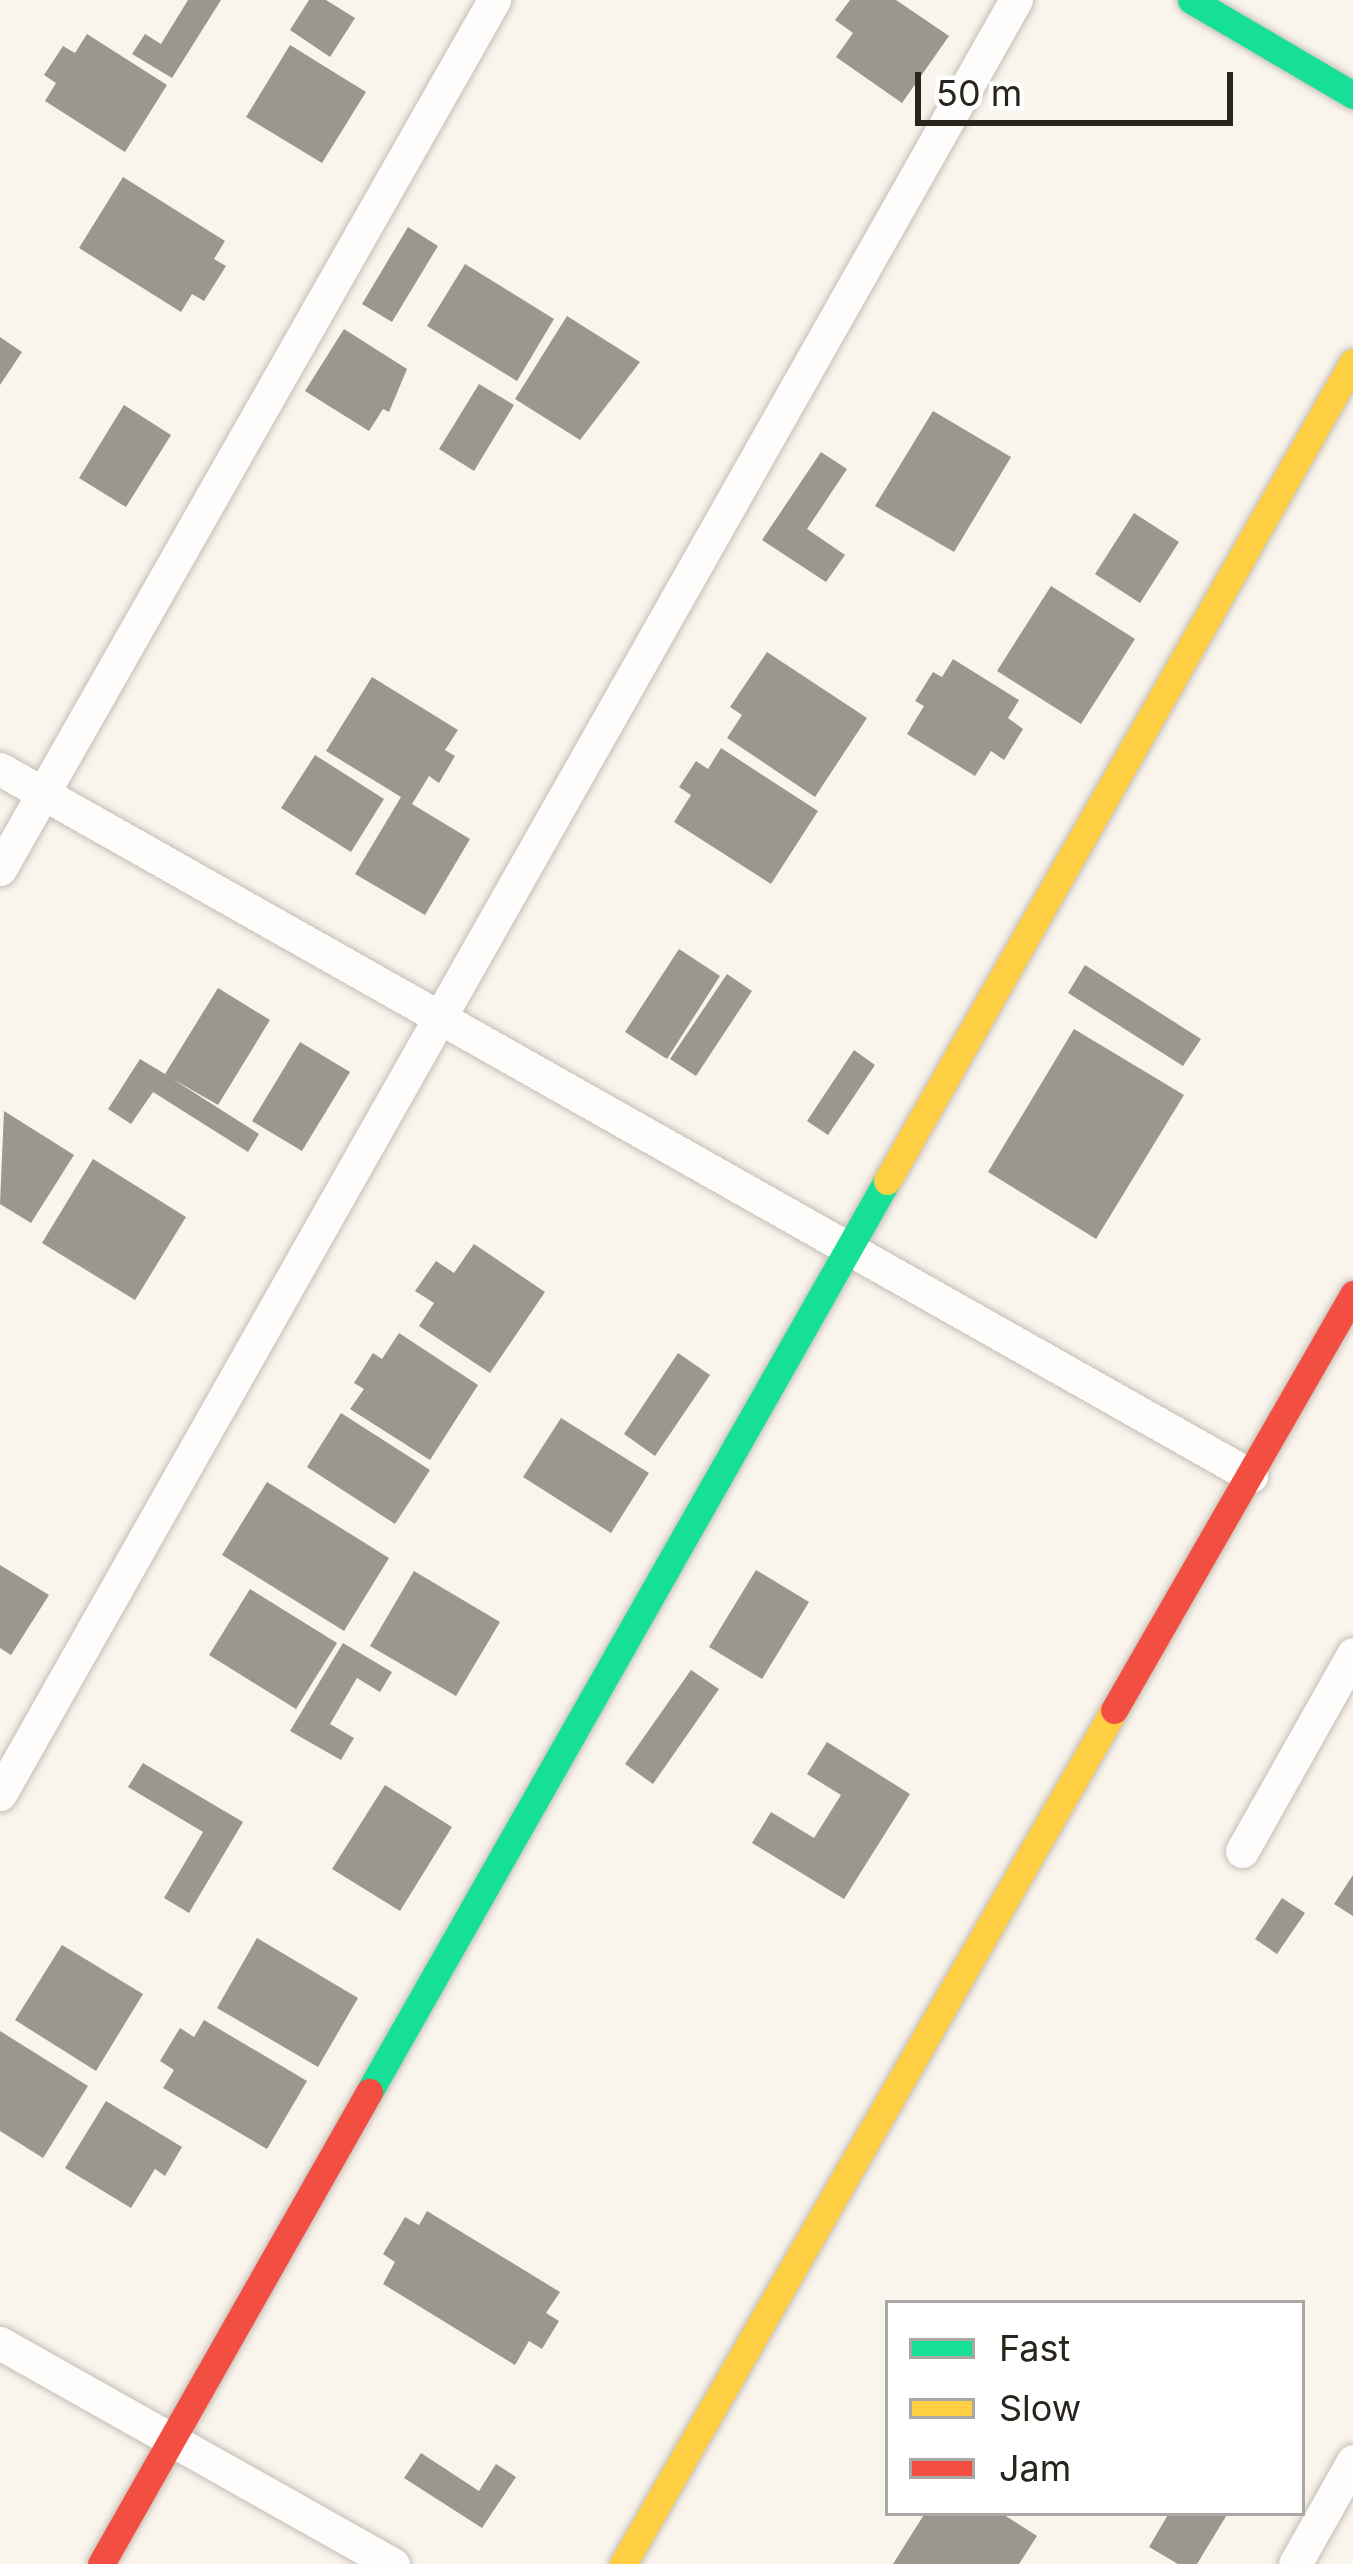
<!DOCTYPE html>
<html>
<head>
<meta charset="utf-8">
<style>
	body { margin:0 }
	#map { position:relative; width:1353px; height:2564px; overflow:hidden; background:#f9f4ec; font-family:Inter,sans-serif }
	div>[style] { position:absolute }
	.building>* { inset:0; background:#9c9690 }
	.roads { filter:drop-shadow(0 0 3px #c4bfb7) drop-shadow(0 0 3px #c4bfb7) }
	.street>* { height:33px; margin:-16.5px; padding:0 16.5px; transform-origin:16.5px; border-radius:16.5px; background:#fefdfc }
	.fast>* { height:27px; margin:-13.5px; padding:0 13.5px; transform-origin:13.5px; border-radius:13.5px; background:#16e098 }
	.slow>* { height:27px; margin:-13.5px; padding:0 13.5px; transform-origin:13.5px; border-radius:13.5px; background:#ffcf43 }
	.jam>* { height:27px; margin:-13.5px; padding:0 13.5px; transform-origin:13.5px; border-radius:13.5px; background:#f24e42 }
	span { translate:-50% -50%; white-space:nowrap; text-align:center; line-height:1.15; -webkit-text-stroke:12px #fff; paint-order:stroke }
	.legend { position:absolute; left:885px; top:2300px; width:420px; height:216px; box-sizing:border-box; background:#fff; border:3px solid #aaa8a4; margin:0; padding:15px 21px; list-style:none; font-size:36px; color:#2a251c }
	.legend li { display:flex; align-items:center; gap:24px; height:60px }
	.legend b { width:60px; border:3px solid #aaa8a4 }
	.scale { position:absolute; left:915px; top:72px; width:318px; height:54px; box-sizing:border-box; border:6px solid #2a251c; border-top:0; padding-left:15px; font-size:36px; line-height:42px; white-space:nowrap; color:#2a251c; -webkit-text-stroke:9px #fff; paint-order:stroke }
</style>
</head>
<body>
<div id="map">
	<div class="building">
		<div style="clip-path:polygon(188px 0,221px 0,172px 78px,132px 54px,145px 34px,161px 44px)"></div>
		<div style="clip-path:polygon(309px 0,326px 0,355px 18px,330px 57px,290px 30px)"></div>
		<div style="clip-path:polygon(850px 0,896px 0,949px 36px,902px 103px,836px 57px,853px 33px,835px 20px)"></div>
		<div style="clip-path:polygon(87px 34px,167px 85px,125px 152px,45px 101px,56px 83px,44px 75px,63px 46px,75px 53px)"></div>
		<div style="clip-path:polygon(290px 45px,366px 92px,322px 163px,246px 117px)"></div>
		<div style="clip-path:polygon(123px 177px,225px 241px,214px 259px,226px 266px,204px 301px,192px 294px,181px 312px,79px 248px)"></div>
		<div style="clip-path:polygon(408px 227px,438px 246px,392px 322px,362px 304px)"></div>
		<div style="clip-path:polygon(465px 264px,554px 319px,517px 381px,427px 326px)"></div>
		<div style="clip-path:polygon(567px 316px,640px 362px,580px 440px,515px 399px)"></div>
		<div style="clip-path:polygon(344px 329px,407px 369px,389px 412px,383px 409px,369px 431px,305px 391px)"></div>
		<div style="clip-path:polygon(0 337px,22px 352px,0 385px)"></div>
		<div style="clip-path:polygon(479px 384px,514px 405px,474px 471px,439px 449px)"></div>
		<div style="clip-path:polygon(124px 405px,171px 435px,126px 507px,79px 478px)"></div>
		<div style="clip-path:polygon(933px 411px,1011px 457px,954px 552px,875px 506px)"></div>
		<div style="clip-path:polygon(821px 452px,847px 469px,807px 529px,845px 555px,826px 582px,762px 540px)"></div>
		<div style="clip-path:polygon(1134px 513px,1179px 542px,1140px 603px,1095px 574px)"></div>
		<div style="clip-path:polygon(1051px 586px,1135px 639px,1081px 724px,997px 671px)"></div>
		<div style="clip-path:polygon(767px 652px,867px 718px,815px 797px,727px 738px,742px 715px,730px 707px)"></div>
		<div style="clip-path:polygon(953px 659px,1019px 700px,1008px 718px,1023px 729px,1004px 760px,991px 751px,975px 776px,907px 734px,924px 706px,915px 701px,933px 672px,942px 677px)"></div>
		<div style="clip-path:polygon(372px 677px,458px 730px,445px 750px,455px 756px,439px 783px,429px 776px,412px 804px,470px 839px,425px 915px,355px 874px,401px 797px,326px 751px)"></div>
		<div style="clip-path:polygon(721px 748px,818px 811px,771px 884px,674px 822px,691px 795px,679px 787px,696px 761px,708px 769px)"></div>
		<div style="clip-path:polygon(315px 755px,384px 799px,351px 852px,281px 808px)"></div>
		<div style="clip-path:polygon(679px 949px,720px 976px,667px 1059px,625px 1032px)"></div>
		<div style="clip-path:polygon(1085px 965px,1201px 1039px,1183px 1066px,1068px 993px)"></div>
		<div style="clip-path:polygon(727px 974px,752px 991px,696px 1076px,670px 1059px)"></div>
		<div style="clip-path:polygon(218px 988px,270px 1020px,218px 1105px,171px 1078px,259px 1134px,248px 1152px,153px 1092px,131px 1124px,108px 1109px,140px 1059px,165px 1074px)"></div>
		<div style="clip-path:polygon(1074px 1029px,1184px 1095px,1096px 1239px,988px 1172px)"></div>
		<div style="clip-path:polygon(300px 1042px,350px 1072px,302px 1151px,252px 1121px)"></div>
		<div style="clip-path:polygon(854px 1050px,875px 1065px,828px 1135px,807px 1121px)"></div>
		<div style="clip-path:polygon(4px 1111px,74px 1155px,31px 1223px,0 1204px)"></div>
		<div style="clip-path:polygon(93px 1159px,186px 1217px,135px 1300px,42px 1243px)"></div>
		<div style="clip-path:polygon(474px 1244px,545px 1292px,490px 1373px,419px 1326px,434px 1303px,415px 1291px,436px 1261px,454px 1273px)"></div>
		<div style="clip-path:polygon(399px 1333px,478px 1385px,430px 1460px,350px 1409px,364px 1389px,354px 1383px,373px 1353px,382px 1359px)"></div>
		<div style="clip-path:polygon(678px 1353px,710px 1375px,655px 1456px,624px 1434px)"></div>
		<div style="clip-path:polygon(341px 1413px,430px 1470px,395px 1524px,307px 1467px)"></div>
		<div style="clip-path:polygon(561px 1418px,649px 1473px,611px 1533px,523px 1477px)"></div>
		<div style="clip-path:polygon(267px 1482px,389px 1558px,344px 1631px,222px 1555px)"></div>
		<div style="clip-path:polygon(0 1565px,49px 1595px,11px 1655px,0 1648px)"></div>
		<div style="clip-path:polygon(756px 1570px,809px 1602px,762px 1679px,709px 1647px)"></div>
		<div style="clip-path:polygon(414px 1571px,500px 1622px,456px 1696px,370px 1646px)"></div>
		<div style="clip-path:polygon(250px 1589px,337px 1643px,296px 1709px,209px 1655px)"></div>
		<div style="clip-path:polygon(343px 1643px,392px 1672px,380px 1692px,357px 1678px,330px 1724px,354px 1738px,341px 1760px,290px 1731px)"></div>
		<div style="clip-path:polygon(691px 1670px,719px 1689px,653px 1784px,625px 1764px)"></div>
		<div style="clip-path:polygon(827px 1742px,910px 1794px,844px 1899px,752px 1843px,771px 1812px,814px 1838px,841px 1795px,807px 1774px)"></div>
		<div style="clip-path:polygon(143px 1763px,243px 1822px,189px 1913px,164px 1898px,203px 1832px,128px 1787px)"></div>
		<div style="clip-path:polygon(385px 1785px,452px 1827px,400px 1911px,332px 1869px)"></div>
		<div style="clip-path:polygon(1353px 1875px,1353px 1916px,1334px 1904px)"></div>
		<div style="clip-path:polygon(1282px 1898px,1305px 1913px,1277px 1954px,1255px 1939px)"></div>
		<div style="clip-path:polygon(257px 1938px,358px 1998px,318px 2067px,217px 2008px)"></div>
		<div style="clip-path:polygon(62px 1945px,143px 1994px,96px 2071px,15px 2020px)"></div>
		<div style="clip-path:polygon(204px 2020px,307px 2081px,267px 2149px,163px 2088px,174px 2070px,160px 2061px,180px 2028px,194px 2037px)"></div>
		<div style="clip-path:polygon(0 2031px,88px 2086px,43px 2158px,0 2131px)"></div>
		<div style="clip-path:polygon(106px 2101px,182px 2147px,165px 2176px,155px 2169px,131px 2208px,65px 2168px)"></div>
		<div style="clip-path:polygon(427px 2211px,560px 2292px,546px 2313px,559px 2321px,542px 2349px,529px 2341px,515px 2365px,383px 2284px,395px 2262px,383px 2254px,405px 2217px,419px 2225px)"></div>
		<div style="clip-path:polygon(421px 2453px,479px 2491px,496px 2464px,516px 2477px,482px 2528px,404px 2478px)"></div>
		<div style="clip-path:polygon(925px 2513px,1001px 2513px,1037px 2536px,1019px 2564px,893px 2564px)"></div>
		<div style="clip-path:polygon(1169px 2513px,1228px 2513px,1197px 2564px,1178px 2564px,1149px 2547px)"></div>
	</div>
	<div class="roads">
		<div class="street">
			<div style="left:0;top:769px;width:1437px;rotate:29.47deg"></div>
			<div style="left:0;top:869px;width:1000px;rotate:-60.38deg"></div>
			<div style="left:0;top:1794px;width:2062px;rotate:-60.48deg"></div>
			<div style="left:1242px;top:1851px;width:226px;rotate:-60.6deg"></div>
			<div style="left:0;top:2343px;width:451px;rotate:29.4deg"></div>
			<div style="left:1295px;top:2564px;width:118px;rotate:-60.6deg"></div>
		</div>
		<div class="fast">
			<div style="left:1191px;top:0;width:188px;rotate:30.4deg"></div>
			<div style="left:369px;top:2092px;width:1048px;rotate:-60.38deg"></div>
		</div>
		<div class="slow">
			<div style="left:887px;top:1181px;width:942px;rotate:-60.36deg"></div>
			<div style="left:623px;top:2564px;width:985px;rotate:-60.1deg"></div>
		</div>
		<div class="jam">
			<div style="left:1114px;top:1710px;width:480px;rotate:-60.1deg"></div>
			<div style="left:101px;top:2564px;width:543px;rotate:-60.41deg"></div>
		</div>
	</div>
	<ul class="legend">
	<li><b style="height:15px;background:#16e098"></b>Fast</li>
	<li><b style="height:15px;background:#ffcf43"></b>Slow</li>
	<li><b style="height:15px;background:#f24e42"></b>Jam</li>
	</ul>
	<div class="scale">50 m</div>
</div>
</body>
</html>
